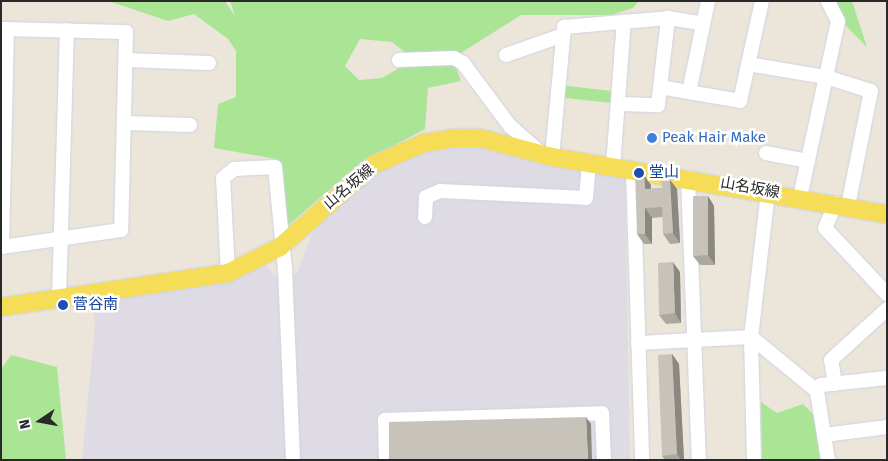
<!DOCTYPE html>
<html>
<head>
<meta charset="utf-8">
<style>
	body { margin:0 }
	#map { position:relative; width:888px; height:461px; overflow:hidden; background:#ece6da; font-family:"Fira Sans","Noto Sans JP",sans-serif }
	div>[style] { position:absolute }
	.industrial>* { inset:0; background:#dfdbe4 }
	.green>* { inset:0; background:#a9e595 }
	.roads { filter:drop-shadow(0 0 1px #d0d2e3) drop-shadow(0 0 1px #d0d2e3) }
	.minor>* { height:14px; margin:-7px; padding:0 7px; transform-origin:7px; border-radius:7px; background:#fff }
	.major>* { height:18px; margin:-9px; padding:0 9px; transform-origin:9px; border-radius:9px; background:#f5dd57 }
	.wall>* { inset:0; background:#aba8a0 }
	.shaded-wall>* { inset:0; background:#8b8882 }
	.building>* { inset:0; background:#c7c3ba }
	.dots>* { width:14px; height:14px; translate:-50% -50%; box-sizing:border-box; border:2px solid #fff; border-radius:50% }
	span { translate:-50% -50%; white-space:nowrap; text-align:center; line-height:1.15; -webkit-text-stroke:5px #fff; paint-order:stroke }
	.shop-label { font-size:15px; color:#366cbe }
	.left { translate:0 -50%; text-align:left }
	.transit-label { font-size:15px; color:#164399 }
	.street-label { font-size:15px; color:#292929 }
	.frame { position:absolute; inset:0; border:2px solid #292929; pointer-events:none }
	.north { position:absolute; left:15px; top:396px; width:50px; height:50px; -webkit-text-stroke:4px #fff; paint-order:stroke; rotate:258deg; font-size:14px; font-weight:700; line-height:20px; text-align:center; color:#292929 }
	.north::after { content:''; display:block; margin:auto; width:18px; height:22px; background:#292929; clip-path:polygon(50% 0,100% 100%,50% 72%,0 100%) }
</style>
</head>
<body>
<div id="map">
	<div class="industrial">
		<div style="clip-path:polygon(472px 146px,549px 166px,625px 174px,630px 460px,82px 460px,95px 327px,92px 300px,264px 263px,275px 276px,297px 273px,313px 231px,374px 174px,418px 153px)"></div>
	</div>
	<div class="green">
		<div style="clip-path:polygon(108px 1px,225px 1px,235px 16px,230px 1px,639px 1px,633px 8px,611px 15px,521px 15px,461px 53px,412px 58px,392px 42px,360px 39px,345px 66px,359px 80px,382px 78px,408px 63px,454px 62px,461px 81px,428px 88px,425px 129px,359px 164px,284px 229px,276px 159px,214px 148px,218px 104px,236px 97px,236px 51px,228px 39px,194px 14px,168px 21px)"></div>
		<div style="clip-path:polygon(821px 1px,852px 1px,867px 47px)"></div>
		<div style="clip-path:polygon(559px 85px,621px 92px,620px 104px,557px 97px)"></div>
		<div style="clip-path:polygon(11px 355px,57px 367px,66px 460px,1px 460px,1px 369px)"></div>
		<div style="clip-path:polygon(761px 402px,777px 413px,803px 404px,817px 418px,820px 460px,762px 460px)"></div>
	</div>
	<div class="roads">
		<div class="minor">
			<div style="left:1px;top:29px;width:125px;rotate:1.4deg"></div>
			<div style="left:126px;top:32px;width:198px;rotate:91.4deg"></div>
			<div style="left:121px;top:230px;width:121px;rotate:171.9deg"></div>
			<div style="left:506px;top:55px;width:60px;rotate:-19.3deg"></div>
			<div style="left:126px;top:60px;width:83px;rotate:2.1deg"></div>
			<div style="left:399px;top:60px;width:55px;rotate:-2.1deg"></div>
			<div style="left:454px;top:58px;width:10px;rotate:29deg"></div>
			<div style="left:463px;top:63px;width:79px;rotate:53.3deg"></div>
			<div style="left:510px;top:126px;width:43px;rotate:41.2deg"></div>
			<div style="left:748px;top:64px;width:79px;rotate:9.5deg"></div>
			<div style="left:826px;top:77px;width:47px;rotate:17.3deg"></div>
			<div style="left:871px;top:91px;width:117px;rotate:101.3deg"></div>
			<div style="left:660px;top:87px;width:81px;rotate:9.9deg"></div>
			<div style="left:740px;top:101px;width:102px;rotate:-77.6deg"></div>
			<div style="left:689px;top:92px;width:93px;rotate:-78.2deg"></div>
			<div style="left:620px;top:104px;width:38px;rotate:2deg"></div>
			<div style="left:658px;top:105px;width:88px;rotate:-83.4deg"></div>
			<div style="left:124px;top:123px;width:66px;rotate:1.7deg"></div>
			<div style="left:766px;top:153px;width:43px;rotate:10.8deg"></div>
			<div style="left:552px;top:157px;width:131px;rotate:-84.7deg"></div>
			<div style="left:564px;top:27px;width:104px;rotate:-4.9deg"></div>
			<div style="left:668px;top:18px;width:33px;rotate:9deg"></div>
			<div style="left:613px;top:166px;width:145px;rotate:-85.7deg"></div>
			<div style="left:633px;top:169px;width:291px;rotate:88.2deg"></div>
			<div style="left:688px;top:178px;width:282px;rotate:87.8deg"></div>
			<div style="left:800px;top:197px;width:180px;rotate:-77.8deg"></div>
			<div style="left:838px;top:21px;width:22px;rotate:-117deg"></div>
			<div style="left:836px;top:203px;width:27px;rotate:114deg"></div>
			<div style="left:825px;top:228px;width:91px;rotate:46.8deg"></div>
			<div style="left:425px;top:217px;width:20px;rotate:-87deg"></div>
			<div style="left:426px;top:197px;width:15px;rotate:-23deg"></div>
			<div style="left:440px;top:191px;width:146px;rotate:2.7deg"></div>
			<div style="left:586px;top:198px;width:36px;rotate:-85deg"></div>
			<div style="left:2px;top:247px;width:218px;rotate:-88.7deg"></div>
			<div style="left:228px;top:273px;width:95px;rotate:-93deg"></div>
			<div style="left:223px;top:178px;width:14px;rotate:-39deg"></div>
			<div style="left:234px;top:169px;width:41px;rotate:-2.8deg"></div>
			<div style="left:275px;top:167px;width:102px;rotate:84.4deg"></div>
			<div style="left:285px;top:269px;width:191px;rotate:87.6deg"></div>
			<div style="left:59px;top:298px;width:268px;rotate:-88.3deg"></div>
			<div style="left:638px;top:343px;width:113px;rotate:-3deg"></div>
			<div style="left:751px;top:337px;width:85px;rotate:39.3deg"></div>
			<div style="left:835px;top:384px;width:24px;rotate:-99deg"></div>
			<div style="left:831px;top:360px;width:76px;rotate:-42.3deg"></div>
			<div style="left:824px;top:435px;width:64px;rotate:-7.2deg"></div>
			<div style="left:386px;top:460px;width:40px;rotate:-91.4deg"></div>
			<div style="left:385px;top:420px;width:217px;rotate:-1.8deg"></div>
			<div style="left:602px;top:413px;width:47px;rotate:87.6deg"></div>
			<div style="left:754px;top:460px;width:123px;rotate:-91.4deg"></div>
			<div style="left:751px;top:337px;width:146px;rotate:-83.3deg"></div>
			<div style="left:828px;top:460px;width:70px;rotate:-99.1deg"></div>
			<div style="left:817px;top:391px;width:7px;rotate:-56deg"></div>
			<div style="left:821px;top:385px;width:66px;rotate:-6.1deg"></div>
		</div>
		<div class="major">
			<div style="left:1px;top:307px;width:230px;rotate:-8.5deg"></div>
			<div style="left:228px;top:273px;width:58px;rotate:-26.6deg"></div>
			<div style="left:280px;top:247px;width:124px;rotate:-41.4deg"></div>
			<div style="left:373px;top:165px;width:56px;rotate:-23.3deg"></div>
			<div style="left:424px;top:143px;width:30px;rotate:-9deg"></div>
			<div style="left:454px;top:138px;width:26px"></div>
			<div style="left:480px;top:138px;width:74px;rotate:14.8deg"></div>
			<div style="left:552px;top:157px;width:340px;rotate:9.7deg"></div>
		</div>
	</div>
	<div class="wall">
		<div style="clip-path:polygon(670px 180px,677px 189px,680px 243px,670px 244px,663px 234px,663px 217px,652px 218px,652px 244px,644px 244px,637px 234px,651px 185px,651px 189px,662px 188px)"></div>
		<div style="clip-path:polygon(708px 196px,714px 206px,715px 265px,700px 265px,693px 256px)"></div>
		<div style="clip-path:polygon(680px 272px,681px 323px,666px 324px,659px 315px)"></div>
		<div style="clip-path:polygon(672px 354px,679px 364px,684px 460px,665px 460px,662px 456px)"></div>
	</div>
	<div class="shaded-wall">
		<div style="clip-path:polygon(644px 175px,651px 185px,651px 199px,645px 189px)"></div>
		<div style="clip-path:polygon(670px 180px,677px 189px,680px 243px,673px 233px)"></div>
		<div style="clip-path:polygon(708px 196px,714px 206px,715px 265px,708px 255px)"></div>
		<div style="clip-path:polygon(645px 208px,652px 218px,652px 244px,645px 234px)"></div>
		<div style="clip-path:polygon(673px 262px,680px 272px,681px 323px,675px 313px)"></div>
		<div style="clip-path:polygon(672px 354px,679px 364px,684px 460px,681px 460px,677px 454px)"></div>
		<div style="clip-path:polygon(586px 417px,591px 424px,592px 460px,588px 460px)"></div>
	</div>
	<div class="building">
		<div style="clip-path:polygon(635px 173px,644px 175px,645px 189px,662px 188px,661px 180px,670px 180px,673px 233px,663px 234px,662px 207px,645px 208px,645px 234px,637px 234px)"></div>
		<div style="clip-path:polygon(693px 196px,708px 196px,708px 255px,693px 256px)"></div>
		<div style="clip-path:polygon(673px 262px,675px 313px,659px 315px,658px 263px)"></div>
		<div style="clip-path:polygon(672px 354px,677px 454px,662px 456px,658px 355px)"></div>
		<div style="clip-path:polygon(586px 417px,588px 460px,389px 460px,389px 422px)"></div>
	</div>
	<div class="dots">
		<div style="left:652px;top:138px;background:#3f7fe0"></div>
		<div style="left:639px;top:173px;background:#1a4fb4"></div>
		<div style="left:63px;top:305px;background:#1a4fb4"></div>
	</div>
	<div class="shop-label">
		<span class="left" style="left:662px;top:138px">Peak Hair Make</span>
	</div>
	<div class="transit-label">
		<span class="left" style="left:649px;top:173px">堂山</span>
		<span class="left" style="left:73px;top:305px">菅谷南</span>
	</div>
	<div class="street-label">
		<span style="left:349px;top:187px;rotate:-40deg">山名坂線</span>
		<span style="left:750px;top:188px;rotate:10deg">山名坂線</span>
	</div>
	<div class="frame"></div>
	<div class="north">N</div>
</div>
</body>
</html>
